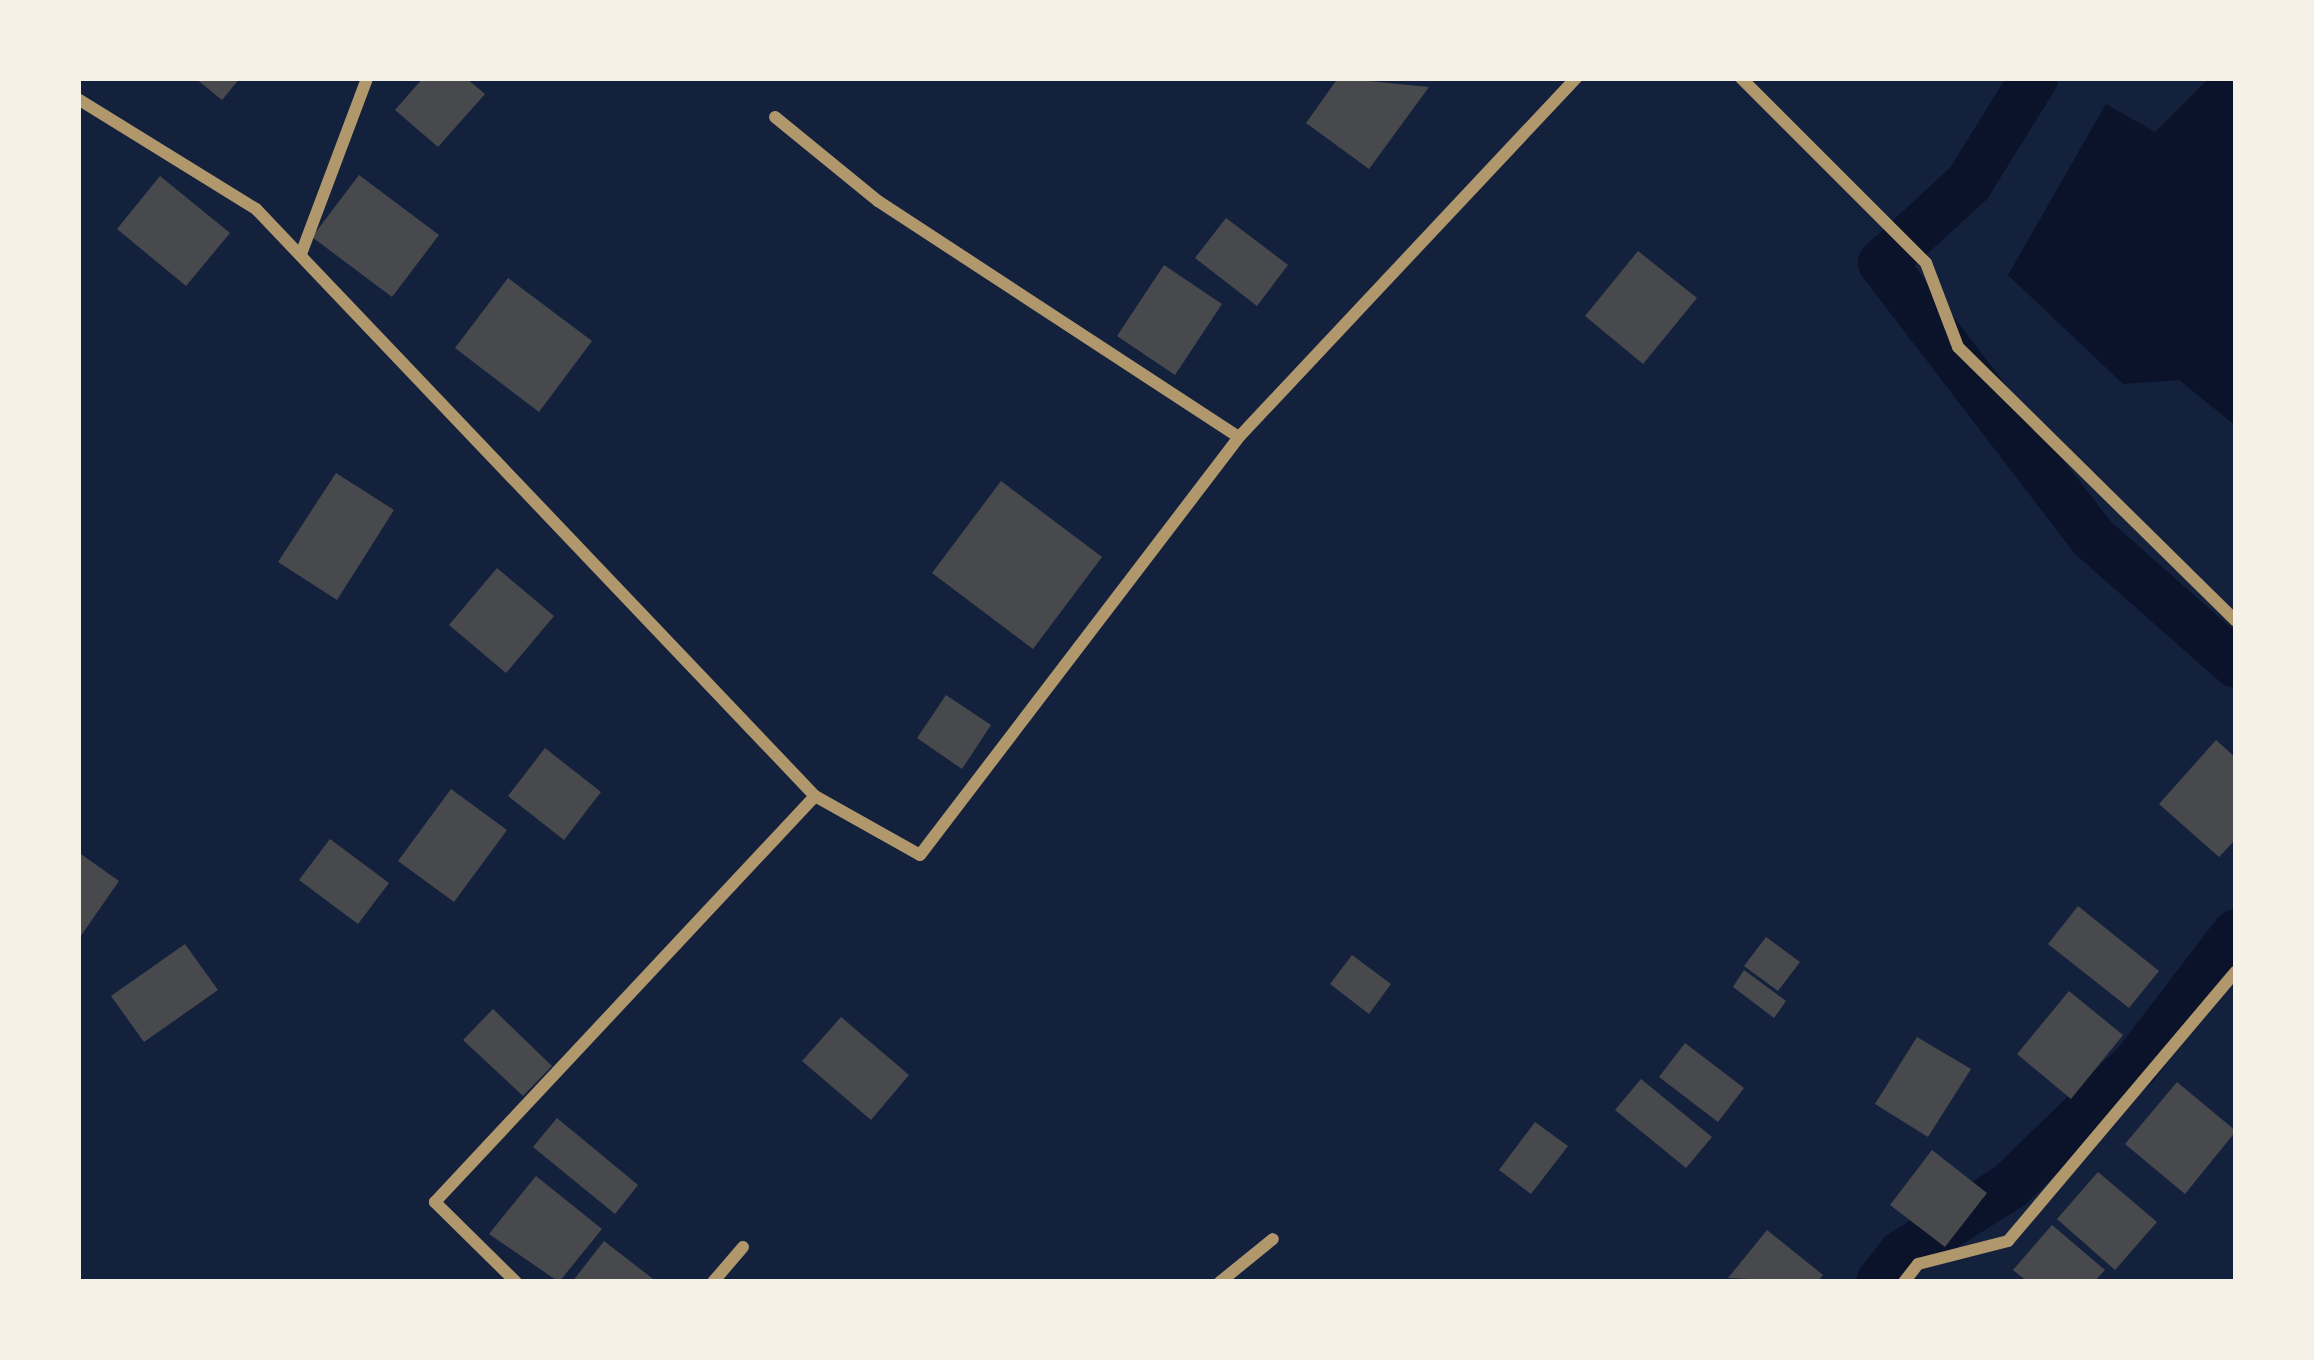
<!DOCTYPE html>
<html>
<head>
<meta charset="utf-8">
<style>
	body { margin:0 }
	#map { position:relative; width:2314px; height:1360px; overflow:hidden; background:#14213d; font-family:Spectral,serif }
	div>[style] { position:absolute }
	.water>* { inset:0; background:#0b132b }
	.canal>* { height:48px; margin:-24px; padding:0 24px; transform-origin:24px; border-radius:24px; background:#0b132b }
	.building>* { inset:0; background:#48494c }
	.minor>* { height:12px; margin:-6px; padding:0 6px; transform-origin:6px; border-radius:6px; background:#b1986c }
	span { translate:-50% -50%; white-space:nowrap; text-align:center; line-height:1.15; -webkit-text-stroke:12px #f6f1e7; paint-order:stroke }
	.frame { position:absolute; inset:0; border:81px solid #f6f1e7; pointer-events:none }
</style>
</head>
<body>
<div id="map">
	<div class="water">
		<div style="clip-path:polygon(2209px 78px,2236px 78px,2236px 426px,2179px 380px,2123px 384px,2008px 275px,2106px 104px,2155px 132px)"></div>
	</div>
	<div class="canal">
		<div style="left:2034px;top:78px;width:123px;rotate:121.8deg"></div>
		<div style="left:1969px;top:183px;width:118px;rotate:137.4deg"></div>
		<div style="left:1882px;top:263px;width:345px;rotate:52.5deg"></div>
		<div style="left:2092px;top:537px;width:192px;rotate:41.4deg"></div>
		<div style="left:1880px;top:1282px;width:36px;rotate:-52deg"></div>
		<div style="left:1902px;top:1254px;width:128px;rotate:-32.2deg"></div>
		<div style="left:2010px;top:1186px;width:175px;rotate:-44.1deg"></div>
		<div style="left:2136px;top:1064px;width:165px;rotate:-52.6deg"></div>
	</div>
	<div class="building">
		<div style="clip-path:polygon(195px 78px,240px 78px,222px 100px)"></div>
		<div style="clip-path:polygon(423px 78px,466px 78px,485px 94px,438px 147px,395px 110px)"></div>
		<div style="clip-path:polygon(1338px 78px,1429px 87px,1369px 169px,1306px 123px)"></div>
		<div style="clip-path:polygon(359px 175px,439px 235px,392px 297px,312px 237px)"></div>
		<div style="clip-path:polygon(160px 176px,230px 233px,186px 286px,117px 229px)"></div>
		<div style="clip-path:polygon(1226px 218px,1288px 265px,1257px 306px,1195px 258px)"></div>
		<div style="clip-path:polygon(1638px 251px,1697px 298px,1643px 364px,1585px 316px)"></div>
		<div style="clip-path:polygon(1164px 265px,1222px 304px,1175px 375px,1117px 336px)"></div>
		<div style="clip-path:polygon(508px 278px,592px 341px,539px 412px,455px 348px)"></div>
		<div style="clip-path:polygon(336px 473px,394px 510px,337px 600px,278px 562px)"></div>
		<div style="clip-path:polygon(1001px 481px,1102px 557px,1033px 649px,932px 573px)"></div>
		<div style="clip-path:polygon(497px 568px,554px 616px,506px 673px,449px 625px)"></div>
		<div style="clip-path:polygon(946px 695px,991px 725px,962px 769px,917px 738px)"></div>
		<div style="clip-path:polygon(2216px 740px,2236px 758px,2236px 839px,2219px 857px,2159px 804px)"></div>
		<div style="clip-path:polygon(545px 748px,601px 792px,564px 840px,508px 796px)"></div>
		<div style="clip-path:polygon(451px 789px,507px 830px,454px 902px,398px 861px)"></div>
		<div style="clip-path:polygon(330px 839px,389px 883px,358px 924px,299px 880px)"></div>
		<div style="clip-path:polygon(78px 852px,119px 881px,78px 940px)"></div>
		<div style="clip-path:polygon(2078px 906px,2159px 971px,2129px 1008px,2048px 944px)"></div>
		<div style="clip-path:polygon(1766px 937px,1800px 962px,1778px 991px,1744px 966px)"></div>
		<div style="clip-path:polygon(185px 944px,218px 990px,144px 1042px,111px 996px)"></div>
		<div style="clip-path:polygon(1352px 955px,1391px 984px,1369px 1014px,1330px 984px)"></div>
		<div style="clip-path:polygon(1744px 970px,1786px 1001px,1774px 1018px,1733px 987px)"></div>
		<div style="clip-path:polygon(2069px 991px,2123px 1035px,2071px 1099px,2017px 1054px)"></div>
		<div style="clip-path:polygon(493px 1009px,552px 1066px,523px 1096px,463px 1040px)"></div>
		<div style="clip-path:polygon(841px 1017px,909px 1075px,871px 1120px,802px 1061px)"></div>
		<div style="clip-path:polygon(1917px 1037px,1971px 1069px,1928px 1137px,1875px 1104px)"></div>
		<div style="clip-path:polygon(1685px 1043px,1744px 1088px,1718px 1122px,1659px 1077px)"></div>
		<div style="clip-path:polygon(1641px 1079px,1712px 1137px,1686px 1168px,1615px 1110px)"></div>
		<div style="clip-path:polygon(2177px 1082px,2236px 1131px,2185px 1194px,2125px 1144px)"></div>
		<div style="clip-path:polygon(557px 1118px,638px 1185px,615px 1214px,533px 1147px)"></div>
		<div style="clip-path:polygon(1535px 1122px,1568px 1146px,1531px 1194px,1499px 1170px)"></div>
		<div style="clip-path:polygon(1932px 1150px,1987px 1193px,1945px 1247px,1890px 1205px)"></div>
		<div style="clip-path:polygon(2098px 1172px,2157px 1222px,2115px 1270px,2057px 1219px)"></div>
		<div style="clip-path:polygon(536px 1176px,602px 1229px,559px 1282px,489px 1234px)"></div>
		<div style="clip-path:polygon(2052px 1225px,2105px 1270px,2094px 1282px,2028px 1282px,2013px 1270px)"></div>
		<div style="clip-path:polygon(1767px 1230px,1823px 1275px,1817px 1282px,1728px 1278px)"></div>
		<div style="clip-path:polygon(604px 1241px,657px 1282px,572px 1282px)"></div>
	</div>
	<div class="minor">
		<div style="left:1741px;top:78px;width:262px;rotate:45deg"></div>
		<div style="left:1926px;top:263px;width:90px;rotate:69.1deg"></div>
		<div style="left:1958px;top:347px;width:390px;rotate:44.6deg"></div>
		<div style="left:78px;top:99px;width:209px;rotate:31.7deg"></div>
		<div style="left:256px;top:209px;width:811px;rotate:46.4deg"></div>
		<div style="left:815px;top:796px;width:120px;rotate:29.3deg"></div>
		<div style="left:920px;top:855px;width:526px;rotate:-52.65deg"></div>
		<div style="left:1239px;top:437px;width:492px;rotate:-46.8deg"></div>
		<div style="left:775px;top:117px;width:133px;rotate:39.2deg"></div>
		<div style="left:878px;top:201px;width:431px;rotate:33.2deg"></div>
		<div style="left:301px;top:254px;width:188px;rotate:-69.4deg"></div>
		<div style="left:516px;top:1282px;width:114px;rotate:-135.4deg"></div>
		<div style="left:435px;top:1202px;width:556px;rotate:-46.89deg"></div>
		<div style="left:713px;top:1282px;width:46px;rotate:-49.4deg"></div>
		<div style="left:1220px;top:1282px;width:68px;rotate:-39.1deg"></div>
		<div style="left:1904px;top:1282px;width:23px;rotate:-52deg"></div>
		<div style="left:1918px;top:1264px;width:93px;rotate:-14.3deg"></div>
		<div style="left:2008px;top:1241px;width:353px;rotate:-49.8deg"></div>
	</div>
	<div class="frame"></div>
</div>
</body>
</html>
